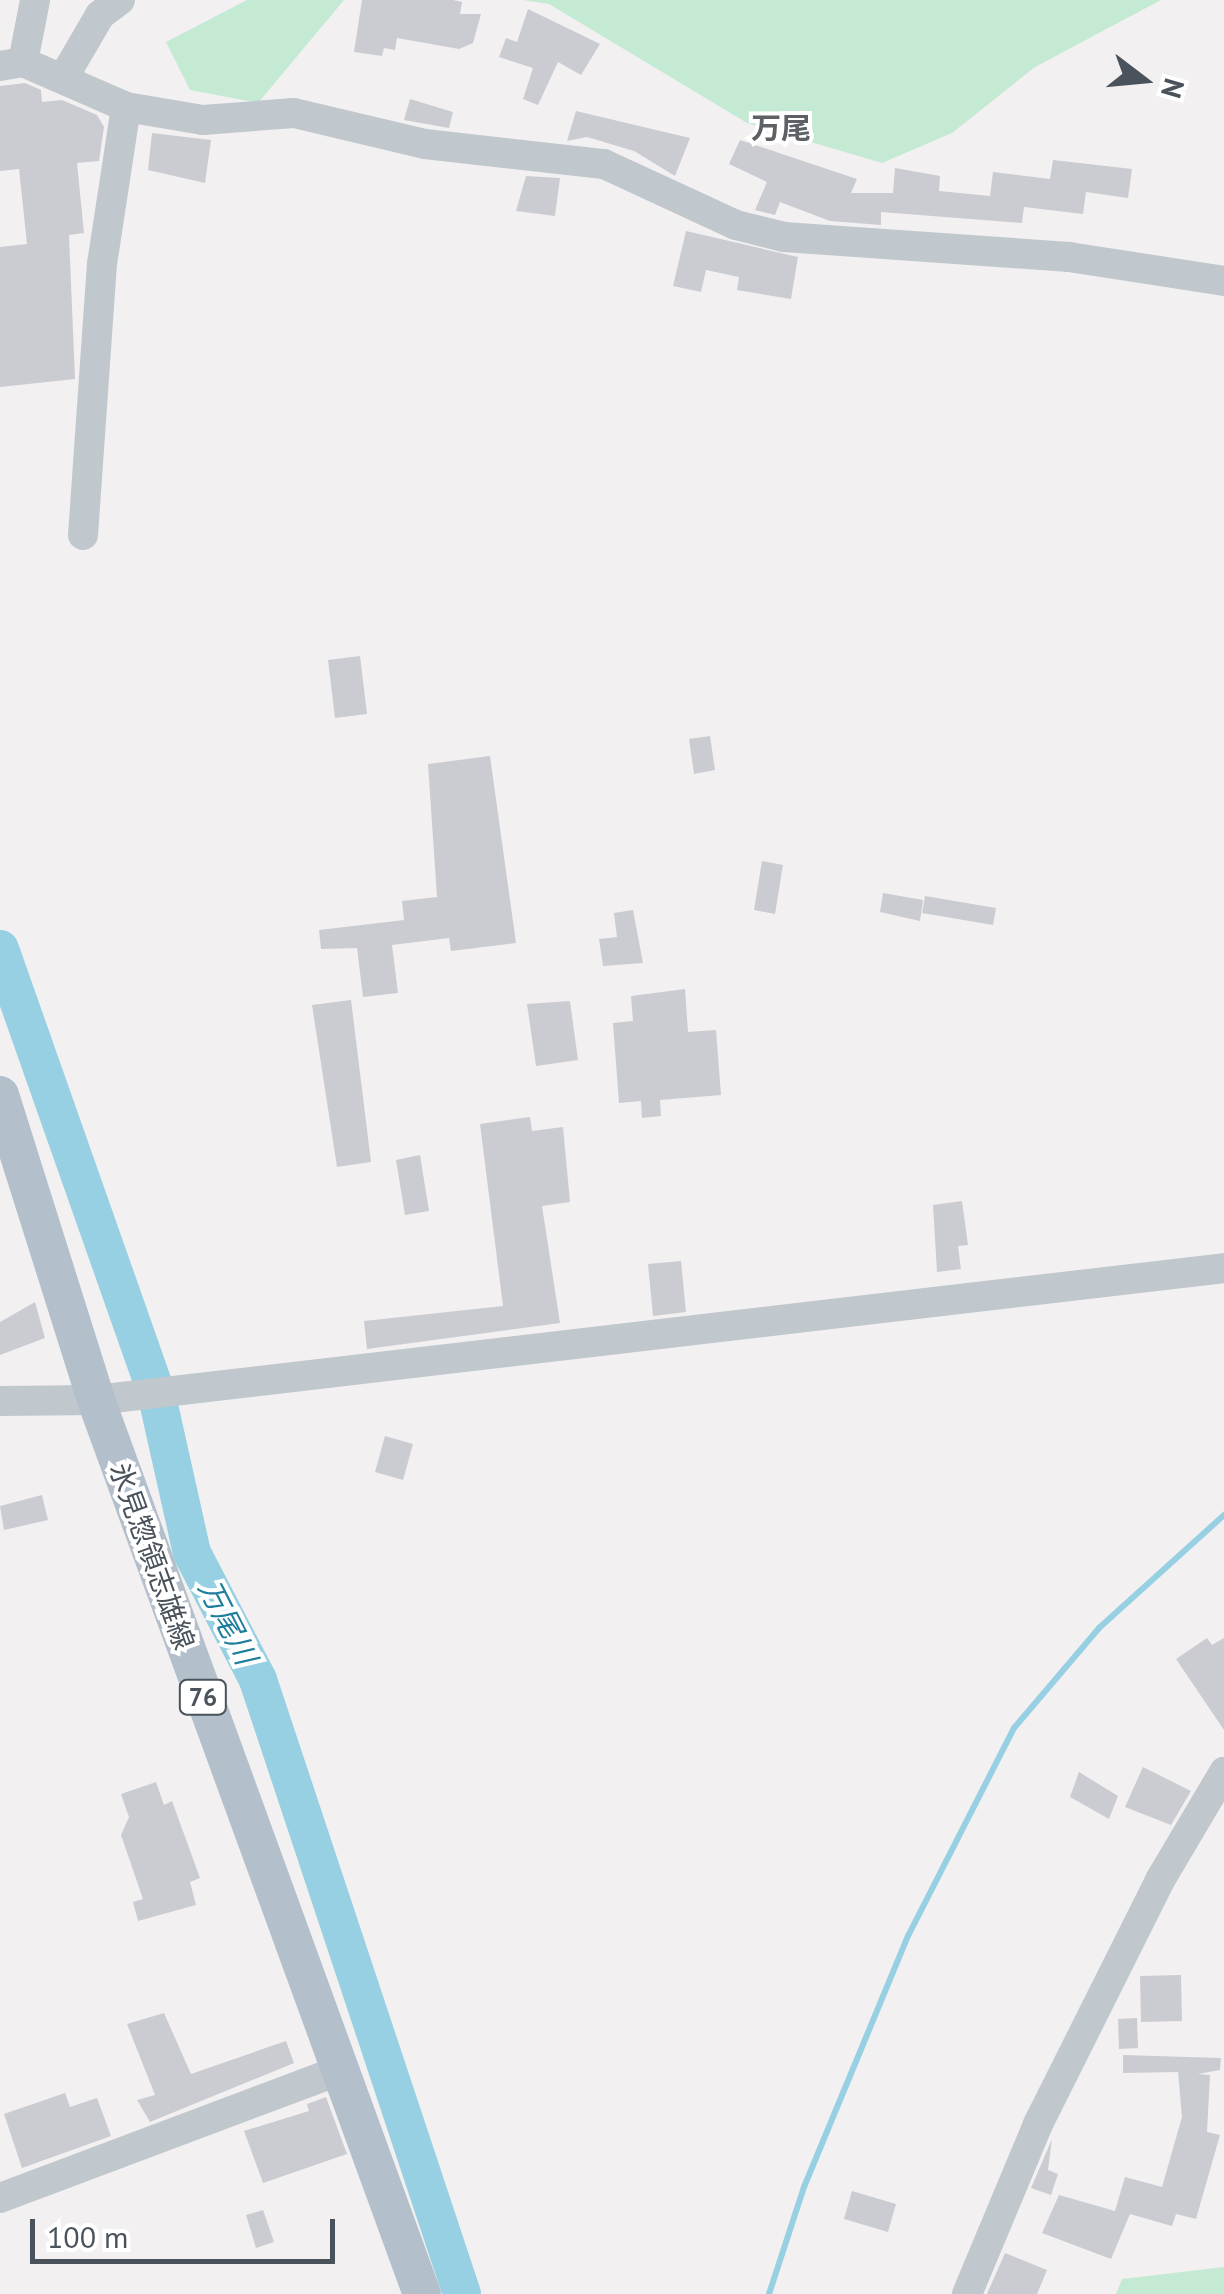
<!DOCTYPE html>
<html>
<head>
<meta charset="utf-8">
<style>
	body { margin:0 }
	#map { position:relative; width:1224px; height:2294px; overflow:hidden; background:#f2f0f0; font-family:"PT Sans","Noto Sans JP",sans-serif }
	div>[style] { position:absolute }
	.green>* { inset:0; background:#c4ead4 }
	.stream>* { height:6px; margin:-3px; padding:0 3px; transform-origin:3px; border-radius:3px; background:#97d0e2 }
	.river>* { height:38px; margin:-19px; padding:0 19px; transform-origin:19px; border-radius:19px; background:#97d0e2 }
	.building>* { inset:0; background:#cbccd2 }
	.minor>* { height:30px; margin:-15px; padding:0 15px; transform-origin:15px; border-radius:15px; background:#c0c7cd }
	.major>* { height:38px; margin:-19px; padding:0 19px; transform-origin:19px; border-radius:19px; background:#b3bfcb }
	span { translate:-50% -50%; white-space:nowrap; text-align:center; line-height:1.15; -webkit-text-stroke:8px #fff; paint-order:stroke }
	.shield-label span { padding:2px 8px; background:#fff; border:2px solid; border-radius:8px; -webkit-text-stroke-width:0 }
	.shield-label { font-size:25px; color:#4a535b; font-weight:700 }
	.street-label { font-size:28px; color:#4a535b }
	.neighbourhood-label { font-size:30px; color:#5d6064; font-weight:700 }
	.water-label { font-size:30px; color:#1e7e9b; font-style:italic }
	.north { position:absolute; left:1094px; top:30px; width:100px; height:100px; -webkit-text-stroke:8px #fff; paint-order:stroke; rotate:106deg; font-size:28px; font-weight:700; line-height:40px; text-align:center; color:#4a535b }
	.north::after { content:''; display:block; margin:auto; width:35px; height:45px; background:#4a535b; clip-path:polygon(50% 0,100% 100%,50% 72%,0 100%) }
	.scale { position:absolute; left:30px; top:2219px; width:305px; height:45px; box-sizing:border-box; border:5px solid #4a535b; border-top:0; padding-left:12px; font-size:30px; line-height:35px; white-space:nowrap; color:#4a535b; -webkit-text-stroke:8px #fff; paint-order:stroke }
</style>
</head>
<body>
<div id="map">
	<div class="green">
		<div style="clip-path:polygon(247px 0,344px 0,258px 103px,190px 90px,166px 42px)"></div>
		<div style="clip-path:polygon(523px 0,1161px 0,1035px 67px,952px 133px,882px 163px,747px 123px,549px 4px)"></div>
		<div style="clip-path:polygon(1224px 2267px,1224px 2294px,1116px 2294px,1122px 2279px)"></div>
	</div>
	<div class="stream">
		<div style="left:769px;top:2294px;width:113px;rotate:-71.9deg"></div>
		<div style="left:804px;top:2187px;width:272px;rotate:-67.5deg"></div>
		<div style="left:908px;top:1936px;width:233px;rotate:-63deg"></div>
		<div style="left:1014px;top:1728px;width:131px;rotate:-49.6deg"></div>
		<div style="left:1099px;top:1628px;width:169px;rotate:-42.1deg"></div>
	</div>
	<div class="river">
		<div style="left:0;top:949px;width:470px;rotate:70.6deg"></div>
		<div style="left:156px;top:1392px;width:165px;rotate:77.4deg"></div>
		<div style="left:192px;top:1553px;width:143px;rotate:62.5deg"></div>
		<div style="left:258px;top:1680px;width:647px;rotate:71.62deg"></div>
	</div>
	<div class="building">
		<div style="clip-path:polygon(362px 0,453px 0,462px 2px,460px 14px,481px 14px,473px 43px,459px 49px,397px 38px,395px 50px,384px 48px,382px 56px,354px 52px)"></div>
		<div style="clip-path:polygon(528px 9px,600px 44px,581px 75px,558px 62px,538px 105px,523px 99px,533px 68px,499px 57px,506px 38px,517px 42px)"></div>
		<div style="clip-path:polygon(25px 83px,41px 90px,42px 102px,62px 100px,97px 115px,104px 127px,99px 161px,77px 163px,84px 233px,69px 235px,75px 379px,0 387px,0 247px,27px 244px,19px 169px,0 171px,0 86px)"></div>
		<div style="clip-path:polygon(410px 99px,453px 112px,449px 128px,404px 120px)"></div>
		<div style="clip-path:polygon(576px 111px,690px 138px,675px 176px,634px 151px,587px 137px,567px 141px)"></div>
		<div style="clip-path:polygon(152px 133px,211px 140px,205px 183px,148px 170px)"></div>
		<div style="clip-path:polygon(740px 140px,857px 179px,851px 193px,893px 193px,895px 168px,940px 176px,939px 191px,990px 196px,993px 172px,1050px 179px,1053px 160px,1132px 169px,1128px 198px,1086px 192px,1083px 214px,1024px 207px,1022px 223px,881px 212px,881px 225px,830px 221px,780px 202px,775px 215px,755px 210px,767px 182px,729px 164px)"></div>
		<div style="clip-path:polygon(526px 176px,560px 178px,555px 216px,516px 211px)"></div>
		<div style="clip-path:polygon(686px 231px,798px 257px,791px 299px,737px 290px,739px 277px,706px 270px,701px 292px,673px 286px)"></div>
		<div style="clip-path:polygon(360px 656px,367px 714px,335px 718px,328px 660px)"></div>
		<div style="clip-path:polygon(710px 736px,715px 770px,694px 774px,689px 739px)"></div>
		<div style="clip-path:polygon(490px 756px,516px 943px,451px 951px,449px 938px,392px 945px,398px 993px,363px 997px,357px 948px,321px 949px,319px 930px,404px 920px,402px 901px,437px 897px,428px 764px)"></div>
		<div style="clip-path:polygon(762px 861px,783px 865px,775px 914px,754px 910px)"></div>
		<div style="clip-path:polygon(883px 893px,923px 900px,920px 921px,880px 912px)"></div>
		<div style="clip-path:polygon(925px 896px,996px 908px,993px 925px,922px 913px)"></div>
		<div style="clip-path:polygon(633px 910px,643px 963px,603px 966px,599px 939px,617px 937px,614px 913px)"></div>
		<div style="clip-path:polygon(685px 989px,688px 1032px,716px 1030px,721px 1095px,660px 1100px,661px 1116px,642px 1118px,641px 1101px,619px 1103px,613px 1023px,633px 1021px,631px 996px)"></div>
		<div style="clip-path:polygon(351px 1000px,371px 1162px,337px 1167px,312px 1005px)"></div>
		<div style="clip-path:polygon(570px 1001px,578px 1060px,536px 1066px,527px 1004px)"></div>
		<div style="clip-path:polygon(530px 1117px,532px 1131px,563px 1127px,570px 1202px,542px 1206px,560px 1323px,367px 1349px,364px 1321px,503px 1306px,480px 1124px)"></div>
		<div style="clip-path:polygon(420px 1155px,429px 1211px,405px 1215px,396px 1160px)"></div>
		<div style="clip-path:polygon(962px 1201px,968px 1245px,958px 1246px,961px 1269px,937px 1272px,933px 1205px)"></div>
		<div style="clip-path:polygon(681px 1261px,686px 1312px,653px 1316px,648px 1264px)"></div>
		<div style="clip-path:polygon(35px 1302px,45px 1338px,0 1355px,0 1322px)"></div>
		<div style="clip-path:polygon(385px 1436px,413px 1444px,403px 1480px,375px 1472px)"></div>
		<div style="clip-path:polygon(42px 1495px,48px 1520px,4px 1530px,0 1506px)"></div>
		<div style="clip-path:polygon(1207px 1638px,1212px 1645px,1224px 1638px,1224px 1730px,1176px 1659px)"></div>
		<div style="clip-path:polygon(1143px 1767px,1191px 1791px,1171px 1825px,1125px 1807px)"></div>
		<div style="clip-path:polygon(1079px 1772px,1118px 1796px,1109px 1819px,1070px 1797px)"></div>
		<div style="clip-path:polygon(156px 1782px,164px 1805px,172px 1801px,200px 1878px,190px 1882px,196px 1905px,138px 1921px,133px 1902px,143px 1899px,121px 1835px,129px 1817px,121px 1794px)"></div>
		<div style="clip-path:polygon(1181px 1975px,1182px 2021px,1141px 2022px,1140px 1976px)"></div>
		<div style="clip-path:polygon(164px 2013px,191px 2074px,286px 2041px,294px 2063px,150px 2122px,137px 2100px,155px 2095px,127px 2024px)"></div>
		<div style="clip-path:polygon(1137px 2018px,1138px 2048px,1119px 2049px,1118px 2019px)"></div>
		<div style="clip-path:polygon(1123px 2055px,1221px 2058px,1220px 2070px,1198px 2074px,1210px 2075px,1207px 2132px,1220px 2135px,1196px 2219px,1176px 2214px,1172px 2226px,1130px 2214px,1111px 2259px,1042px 2233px,1059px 2195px,1115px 2211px,1125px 2177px,1162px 2187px,1182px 2117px,1178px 2072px,1123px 2073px)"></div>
		<div style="clip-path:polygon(65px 2093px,70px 2107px,97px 2098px,111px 2136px,22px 2168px,4px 2114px)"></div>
		<div style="clip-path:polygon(326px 2097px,347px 2154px,263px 2183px,244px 2131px,309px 2111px,307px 2104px)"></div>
		<div style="clip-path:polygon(1052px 2139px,1048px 2170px,1058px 2174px,1051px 2195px,1031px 2188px)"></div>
		<div style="clip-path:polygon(852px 2191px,896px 2204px,888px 2232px,844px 2219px)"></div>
		<div style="clip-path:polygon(263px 2210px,274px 2242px,256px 2248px,246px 2215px)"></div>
		<div style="clip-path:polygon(1005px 2253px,1047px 2270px,1037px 2294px,987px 2294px)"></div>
	</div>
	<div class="minor">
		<div style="left:23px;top:62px;width:63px;rotate:-79deg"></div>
		<div style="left:0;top:66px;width:23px;rotate:-10deg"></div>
		<div style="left:23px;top:62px;width:112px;rotate:23.6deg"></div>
		<div style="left:126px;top:107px;width:78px;rotate:9.6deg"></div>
		<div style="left:203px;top:120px;width:91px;rotate:-4.4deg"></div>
		<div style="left:294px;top:113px;width:135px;rotate:13.3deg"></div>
		<div style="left:425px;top:144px;width:180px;rotate:6.4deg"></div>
		<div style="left:604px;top:164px;width:145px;rotate:24.8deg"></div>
		<div style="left:736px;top:225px;width:49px;rotate:14deg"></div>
		<div style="left:784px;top:237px;width:286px;rotate:4deg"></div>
		<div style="left:1069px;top:257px;width:157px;rotate:8.8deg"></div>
		<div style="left:65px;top:75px;width:69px;rotate:-59.7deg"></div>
		<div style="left:100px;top:15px;width:25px;rotate:-37deg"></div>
		<div style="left:83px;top:535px;width:272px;rotate:-86deg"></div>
		<div style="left:102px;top:264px;width:159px;rotate:-81.3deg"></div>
		<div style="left:0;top:1401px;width:96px;rotate:-0.6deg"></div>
		<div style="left:96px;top:1400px;width:1136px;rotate:-6.67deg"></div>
		<div style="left:0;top:2198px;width:360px;rotate:-20.6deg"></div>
		<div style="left:967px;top:2294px;width:184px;rotate:-67.3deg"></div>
		<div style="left:1038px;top:2124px;width:273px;rotate:-63.4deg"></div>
		<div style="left:1160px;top:1880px;width:126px;rotate:-59.3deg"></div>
	</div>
	<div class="major">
		<div style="left:0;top:1095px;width:320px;rotate:72.5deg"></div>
		<div style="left:96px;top:1400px;width:952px;rotate:69.97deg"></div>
	</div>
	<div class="shield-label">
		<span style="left:203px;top:1697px">76</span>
	</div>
	<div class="street-label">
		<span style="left:152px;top:1556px;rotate:70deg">氷見惣領志雄線</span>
	</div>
	<div class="neighbourhood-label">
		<span style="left:781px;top:128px">万尾</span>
	</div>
	<div class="water-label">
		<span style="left:228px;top:1622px;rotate:63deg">万尾川</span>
	</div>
	<div class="north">N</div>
	<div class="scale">100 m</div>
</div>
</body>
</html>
